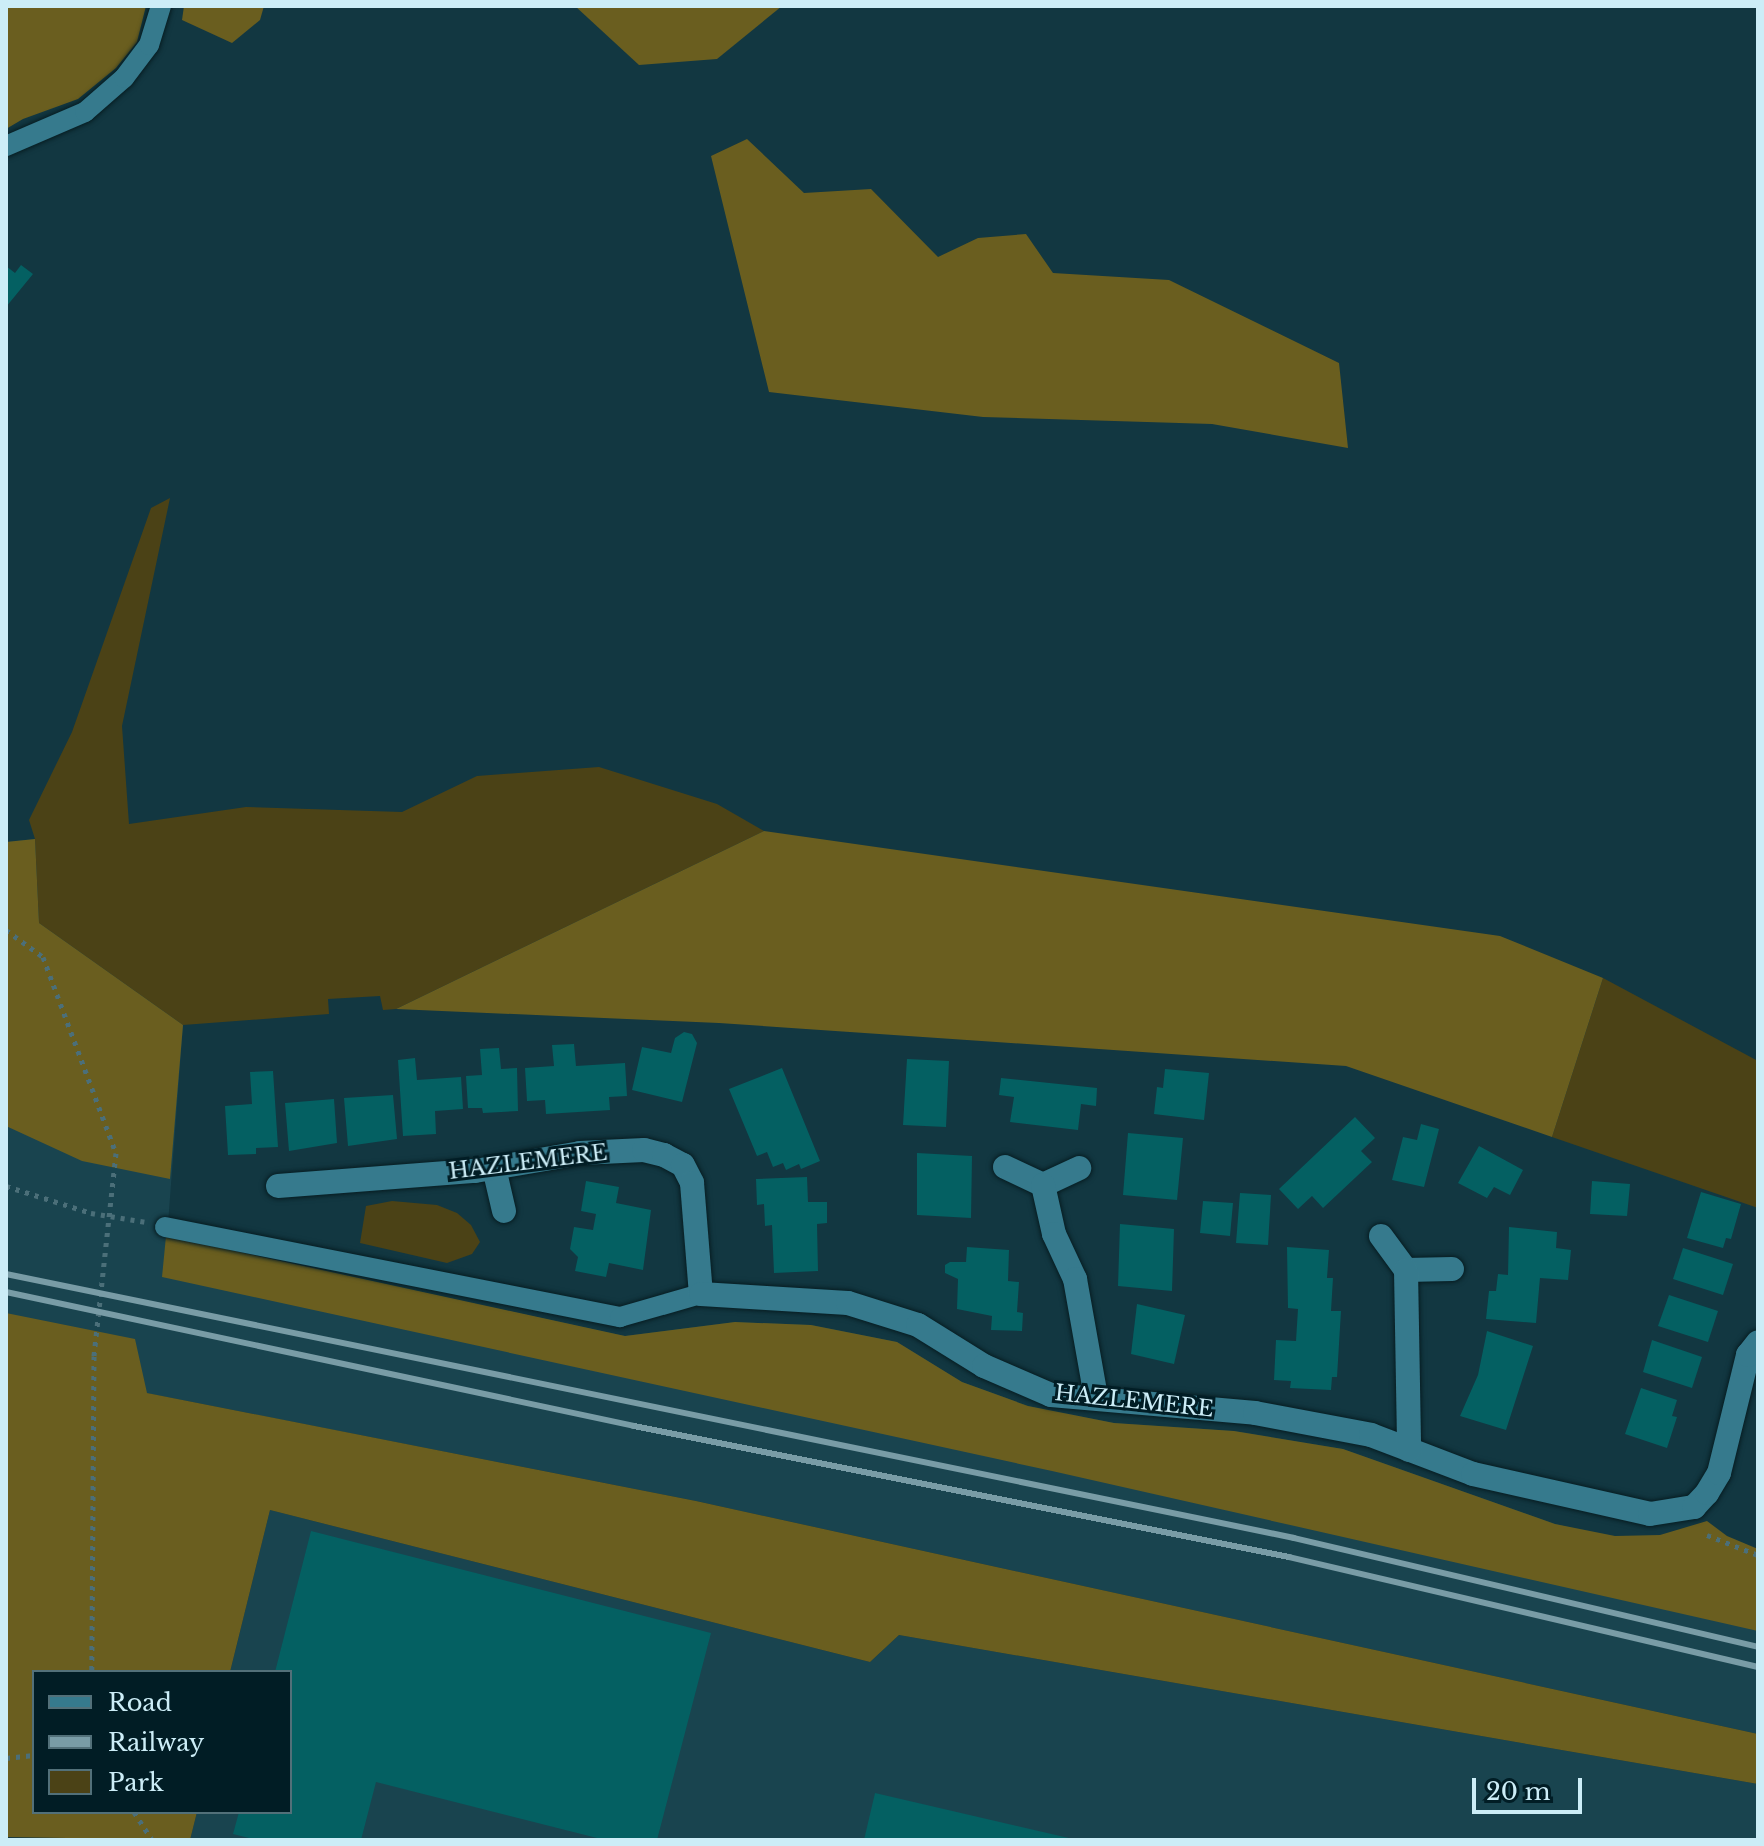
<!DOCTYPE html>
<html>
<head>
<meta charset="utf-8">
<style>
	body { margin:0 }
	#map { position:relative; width:1764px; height:1846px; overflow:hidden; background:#123741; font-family:"Libre Baskerville",serif }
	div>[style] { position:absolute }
	.built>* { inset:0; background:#19444f }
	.green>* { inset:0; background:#4b4216 }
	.forest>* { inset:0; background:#6a5e1f }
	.building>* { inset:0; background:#046062 }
	.path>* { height:5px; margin-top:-2.5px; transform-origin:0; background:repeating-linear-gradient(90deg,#4b6f79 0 4px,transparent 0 10px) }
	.roads { filter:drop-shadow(0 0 2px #071d22) drop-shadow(0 0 2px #071d22) }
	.lane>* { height:20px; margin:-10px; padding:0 10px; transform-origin:10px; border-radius:10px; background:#367a8d }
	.street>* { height:24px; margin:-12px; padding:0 12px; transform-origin:12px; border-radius:12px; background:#367a8d }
	.rail>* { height:6px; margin:-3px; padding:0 3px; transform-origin:3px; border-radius:3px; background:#799ca6 }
	.path-bridge>* { height:5px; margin-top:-2.5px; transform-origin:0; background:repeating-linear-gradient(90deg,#4b6f79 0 4px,transparent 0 10px) }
	span { translate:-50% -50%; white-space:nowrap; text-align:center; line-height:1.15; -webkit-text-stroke:6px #011d25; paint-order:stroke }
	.street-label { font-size:22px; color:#ccedf7 }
	.frame { position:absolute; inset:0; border:8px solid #ccedf7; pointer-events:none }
	.legend { position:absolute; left:32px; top:1670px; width:260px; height:144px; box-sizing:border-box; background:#011d25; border:2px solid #527079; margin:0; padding:10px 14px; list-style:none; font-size:24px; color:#ccedf7 }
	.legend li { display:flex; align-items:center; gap:16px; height:40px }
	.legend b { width:40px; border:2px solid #527079 }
	.scale { position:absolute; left:1472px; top:1778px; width:110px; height:36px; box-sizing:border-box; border:4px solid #ccedf7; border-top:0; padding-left:10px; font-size:24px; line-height:28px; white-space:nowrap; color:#ccedf7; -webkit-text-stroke:6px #011d25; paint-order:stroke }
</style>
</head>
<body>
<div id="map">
	<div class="built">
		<div style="clip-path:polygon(35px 839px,39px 923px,183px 1025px,167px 1237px,625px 1336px,735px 1322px,811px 1325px,897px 1342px,962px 1382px,1028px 1406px,1114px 1423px,1234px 1431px,1343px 1449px,1555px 1524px,1758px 1571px,1758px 1734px,696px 1501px,146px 1393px,6px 1357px,6px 842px)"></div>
		<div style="clip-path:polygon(270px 1510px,870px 1662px,899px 1635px,1758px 1784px,1758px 1840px,190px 1840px,197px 1812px,290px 1812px,290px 1672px,230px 1672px)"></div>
	</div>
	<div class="green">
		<div style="clip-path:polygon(170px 498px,122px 726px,129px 824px,246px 807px,402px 812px,477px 776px,599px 767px,717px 804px,764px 831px,396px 1009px,383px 1010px,380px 996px,328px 999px,329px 1014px,183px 1025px,39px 923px,35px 839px,29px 820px,72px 732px,151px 508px)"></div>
		<div style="clip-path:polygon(1603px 978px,1758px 1061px,1758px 1208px,1552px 1137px)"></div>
		<div style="clip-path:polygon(392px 1201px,437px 1205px,457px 1213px,471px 1225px,480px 1242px,472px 1254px,447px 1263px,360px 1243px,366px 1206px)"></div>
	</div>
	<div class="forest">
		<div style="clip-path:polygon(6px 6px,146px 6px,137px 42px,116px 68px,78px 99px,23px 119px,6px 129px)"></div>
		<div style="clip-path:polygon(184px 6px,264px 6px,260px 20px,232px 43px,182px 20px)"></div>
		<div style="clip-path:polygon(575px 6px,782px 6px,717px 59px,639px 65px)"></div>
		<div style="clip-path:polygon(747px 139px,804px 193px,871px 189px,938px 257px,978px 238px,1026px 234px,1053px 273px,1169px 280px,1339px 363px,1348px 448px,1212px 424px,983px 417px,769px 392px,711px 156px)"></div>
		<div style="clip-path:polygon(764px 831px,1500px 936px,1603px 978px,1552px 1137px,1346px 1066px,719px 1023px,396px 1009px)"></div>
		<div style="clip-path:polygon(35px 839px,39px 923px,183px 1025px,170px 1179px,82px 1161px,6px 1126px,6px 842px)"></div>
		<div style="clip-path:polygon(166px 1236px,625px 1336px,735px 1322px,811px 1325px,897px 1342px,962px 1382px,1028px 1406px,1114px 1423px,1234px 1431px,1343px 1449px,1555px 1524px,1615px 1536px,1660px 1535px,1707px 1521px,1727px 1536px,1758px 1549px,1758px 1631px,1052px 1471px,162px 1277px)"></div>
		<div style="clip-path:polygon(6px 1313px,135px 1339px,147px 1393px,696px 1501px,1758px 1734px,1758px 1784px,899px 1635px,870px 1662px,270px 1510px,230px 1672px,34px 1672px,34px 1812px,197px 1812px,190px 1840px,6px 1837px)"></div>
	</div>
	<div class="building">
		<div style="clip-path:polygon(21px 265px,33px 274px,6px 307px,6px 266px,15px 273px)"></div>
		<div style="clip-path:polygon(684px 1032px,692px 1034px,697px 1043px,682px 1102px,632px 1090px,642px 1047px,671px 1053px,675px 1038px)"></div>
		<div style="clip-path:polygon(574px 1044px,576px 1066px,625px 1063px,627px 1096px,609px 1097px,610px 1110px,546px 1114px,545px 1100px,527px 1101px,525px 1068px,554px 1066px,552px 1045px)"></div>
		<div style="clip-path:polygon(499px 1048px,501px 1069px,517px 1068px,518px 1111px,483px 1113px,482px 1108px,468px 1108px,466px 1076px,482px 1075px,480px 1049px)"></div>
		<div style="clip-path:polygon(415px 1058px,417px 1080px,461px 1077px,463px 1109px,435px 1111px,436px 1134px,403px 1136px,398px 1060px)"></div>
		<div style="clip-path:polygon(907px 1059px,949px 1061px,946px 1127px,903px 1125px)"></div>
		<div style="clip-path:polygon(782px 1068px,820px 1161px,801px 1169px,799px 1164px,786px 1170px,783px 1163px,773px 1167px,767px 1152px,757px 1156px,729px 1089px)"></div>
		<div style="clip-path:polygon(1165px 1069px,1209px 1073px,1204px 1120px,1154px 1114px,1157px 1087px,1163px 1088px)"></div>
		<div style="clip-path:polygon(273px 1071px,278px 1147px,256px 1148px,256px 1154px,228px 1155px,225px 1106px,252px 1104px,250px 1072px)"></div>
		<div style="clip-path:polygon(1001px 1078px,1097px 1088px,1096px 1106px,1081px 1104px,1078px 1130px,1010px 1122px,1014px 1097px,999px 1095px)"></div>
		<div style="clip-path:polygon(393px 1095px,397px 1139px,348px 1146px,344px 1098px)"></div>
		<div style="clip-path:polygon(334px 1099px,337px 1143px,289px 1151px,285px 1103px)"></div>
		<div style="clip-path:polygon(1355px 1117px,1375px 1138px,1361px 1151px,1372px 1162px,1323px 1208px,1312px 1196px,1298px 1209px,1279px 1189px)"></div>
		<div style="clip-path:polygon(1421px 1124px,1439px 1129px,1424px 1187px,1392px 1180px,1403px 1137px,1417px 1140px)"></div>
		<div style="clip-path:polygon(1128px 1133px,1183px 1138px,1177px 1200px,1123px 1195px)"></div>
		<div style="clip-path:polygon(1479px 1146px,1523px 1170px,1510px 1195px,1494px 1187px,1487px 1198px,1458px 1183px)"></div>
		<div style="clip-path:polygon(917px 1153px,972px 1156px,971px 1218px,917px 1215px)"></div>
		<div style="clip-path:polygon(807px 1177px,808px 1202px,827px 1202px,827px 1223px,817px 1224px,818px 1271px,774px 1273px,772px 1225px,765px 1226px,764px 1204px,757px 1205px,756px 1179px)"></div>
		<div style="clip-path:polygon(586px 1181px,619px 1187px,616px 1203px,651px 1210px,643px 1270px,609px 1263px,606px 1277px,575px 1271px,578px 1257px,570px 1249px,574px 1227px,593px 1230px,596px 1214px,581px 1211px)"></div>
		<div style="clip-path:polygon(1592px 1181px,1630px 1184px,1627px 1216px,1590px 1214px)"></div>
		<div style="clip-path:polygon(1701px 1192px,1741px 1204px,1731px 1239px,1726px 1238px,1723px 1248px,1687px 1238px)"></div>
		<div style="clip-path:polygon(1240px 1193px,1271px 1195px,1268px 1245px,1236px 1243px)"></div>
		<div style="clip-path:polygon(1203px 1201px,1233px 1203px,1230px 1236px,1200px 1233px)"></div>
		<div style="clip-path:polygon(1120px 1224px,1174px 1229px,1172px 1291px,1118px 1286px)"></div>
		<div style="clip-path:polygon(1509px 1227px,1557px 1232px,1556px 1248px,1571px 1250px,1568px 1280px,1540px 1278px,1536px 1323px,1486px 1319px,1489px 1291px,1496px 1291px,1498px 1274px,1508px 1275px)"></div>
		<div style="clip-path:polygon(967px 1247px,1009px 1250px,1008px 1281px,1019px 1282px,1017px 1312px,1023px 1313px,1022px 1331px,991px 1330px,992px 1316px,957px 1309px,958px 1279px,945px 1273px,945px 1265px,950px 1262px,966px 1262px)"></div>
		<div style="clip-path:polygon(1287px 1247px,1329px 1250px,1327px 1278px,1333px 1278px,1331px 1311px,1341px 1311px,1337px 1377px,1332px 1377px,1331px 1390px,1290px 1388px,1291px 1381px,1274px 1380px,1276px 1340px,1296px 1341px,1298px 1309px,1288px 1308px)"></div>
		<div style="clip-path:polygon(1683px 1248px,1733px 1264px,1723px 1295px,1673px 1279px)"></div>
		<div style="clip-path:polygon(1669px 1295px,1718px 1311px,1708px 1342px,1658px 1326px)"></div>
		<div style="clip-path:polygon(1137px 1304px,1185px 1315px,1174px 1364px,1131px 1354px)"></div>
		<div style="clip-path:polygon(1487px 1331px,1533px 1346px,1506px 1430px,1460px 1416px,1478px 1375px)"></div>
		<div style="clip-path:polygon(1652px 1340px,1702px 1357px,1692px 1388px,1643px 1372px)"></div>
		<div style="clip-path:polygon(1641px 1388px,1677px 1400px,1672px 1416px,1677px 1417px,1667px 1448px,1625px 1434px)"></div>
		<div style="clip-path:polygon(311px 1531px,711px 1633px,657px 1840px,605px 1840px,376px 1782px,361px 1840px,257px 1840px,233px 1834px,239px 1812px,290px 1812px,290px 1672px,275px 1672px)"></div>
		<div style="clip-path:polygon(875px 1793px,1073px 1839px,1073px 1840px,864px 1840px)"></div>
	</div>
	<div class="path">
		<div style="left:6px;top:930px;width:46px;rotate:36.1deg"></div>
		<div style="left:43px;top:957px;width:209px;rotate:69.6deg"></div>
		<div style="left:116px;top:1153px;width:204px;rotate:96.2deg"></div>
		<div style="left:94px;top:1356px;width:316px;rotate:90.4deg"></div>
		<div style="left:6px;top:1186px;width:89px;rotate:17.6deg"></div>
		<div style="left:1707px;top:1535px;width:55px;rotate:21.4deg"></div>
		<div style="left:6px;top:1758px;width:28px;rotate:-6deg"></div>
		<div style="left:134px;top:1812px;width:33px;rotate:57deg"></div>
	</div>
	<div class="roads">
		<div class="lane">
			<div style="left:6px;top:146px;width:86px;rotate:-23.3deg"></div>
			<div style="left:85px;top:112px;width:52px;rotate:-41.1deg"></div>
			<div style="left:124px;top:78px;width:41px;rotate:-52.9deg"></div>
			<div style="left:149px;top:45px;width:41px;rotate:-72.9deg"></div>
			<div style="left:165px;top:1227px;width:464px;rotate:11.2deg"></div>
			<div style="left:620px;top:1317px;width:84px;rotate:-15.9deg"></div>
		</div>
		<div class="street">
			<div style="left:1005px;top:1167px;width:42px;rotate:25.3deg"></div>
			<div style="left:1043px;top:1185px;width:40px;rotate:-25deg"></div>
			<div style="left:494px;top:1168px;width:44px;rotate:76.9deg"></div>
			<div style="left:1043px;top:1185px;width:50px;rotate:77.3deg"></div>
			<div style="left:1054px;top:1234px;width:50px;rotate:65deg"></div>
			<div style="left:1075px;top:1279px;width:120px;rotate:79.9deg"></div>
			<div style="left:278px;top:1186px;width:198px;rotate:-4.4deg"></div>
			<div style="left:475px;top:1171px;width:107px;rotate:-9.7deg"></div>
			<div style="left:580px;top:1153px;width:64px;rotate:-2.7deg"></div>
			<div style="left:644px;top:1150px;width:21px;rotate:14deg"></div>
			<div style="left:664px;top:1155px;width:21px;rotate:28deg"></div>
			<div style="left:683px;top:1165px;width:20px;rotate:63deg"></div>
			<div style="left:692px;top:1183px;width:111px;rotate:85.4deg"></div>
			<div style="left:701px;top:1294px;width:147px;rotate:3.5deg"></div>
			<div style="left:848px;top:1303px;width:73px;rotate:17.4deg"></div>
			<div style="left:918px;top:1325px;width:78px;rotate:31.8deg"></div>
			<div style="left:984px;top:1366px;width:73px;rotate:23.4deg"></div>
			<div style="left:1051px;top:1395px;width:205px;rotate:5deg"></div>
			<div style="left:1255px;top:1413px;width:118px;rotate:10.7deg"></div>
			<div style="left:1371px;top:1435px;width:109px;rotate:20.9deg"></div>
			<div style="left:1473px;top:1474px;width:181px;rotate:12.7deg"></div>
			<div style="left:1650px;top:1514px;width:45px;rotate:-9deg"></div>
			<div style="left:1694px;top:1507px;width:19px;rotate:-47deg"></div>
			<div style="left:1707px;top:1493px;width:23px;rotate:-59deg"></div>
			<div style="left:1719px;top:1473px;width:122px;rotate:-76.2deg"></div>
			<div style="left:1748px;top:1355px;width:16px;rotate:-52deg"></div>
			<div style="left:1381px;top:1236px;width:42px;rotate:53.7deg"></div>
			<div style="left:1406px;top:1270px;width:46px;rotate:-1.2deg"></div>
			<div style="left:1406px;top:1270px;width:180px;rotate:89deg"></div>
		</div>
	</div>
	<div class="rail">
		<div style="left:6px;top:1274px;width:1315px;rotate:11.58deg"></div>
		<div style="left:1294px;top:1538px;width:477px;rotate:13.2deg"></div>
		<div style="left:6px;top:1292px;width:642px;rotate:12.04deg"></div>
		<div style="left:634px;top:1426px;width:668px;rotate:11.31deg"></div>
		<div style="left:1289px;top:1557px;width:482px;rotate:13.2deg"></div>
	</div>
	<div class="path-bridge">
		<div style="left:91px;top:1213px;width:56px;rotate:9.3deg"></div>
	</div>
	<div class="street-label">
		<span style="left:528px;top:1162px;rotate:-7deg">HAZLEMERE</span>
		<span style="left:1134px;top:1401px;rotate:6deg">HAZLEMERE</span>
	</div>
	<div class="frame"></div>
	<ul class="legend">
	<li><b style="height:10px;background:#367a8d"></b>Road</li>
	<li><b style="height:10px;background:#799ca6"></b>Railway</li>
	<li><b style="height:22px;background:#4b4216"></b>Park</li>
	</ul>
	<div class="scale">20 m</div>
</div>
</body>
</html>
